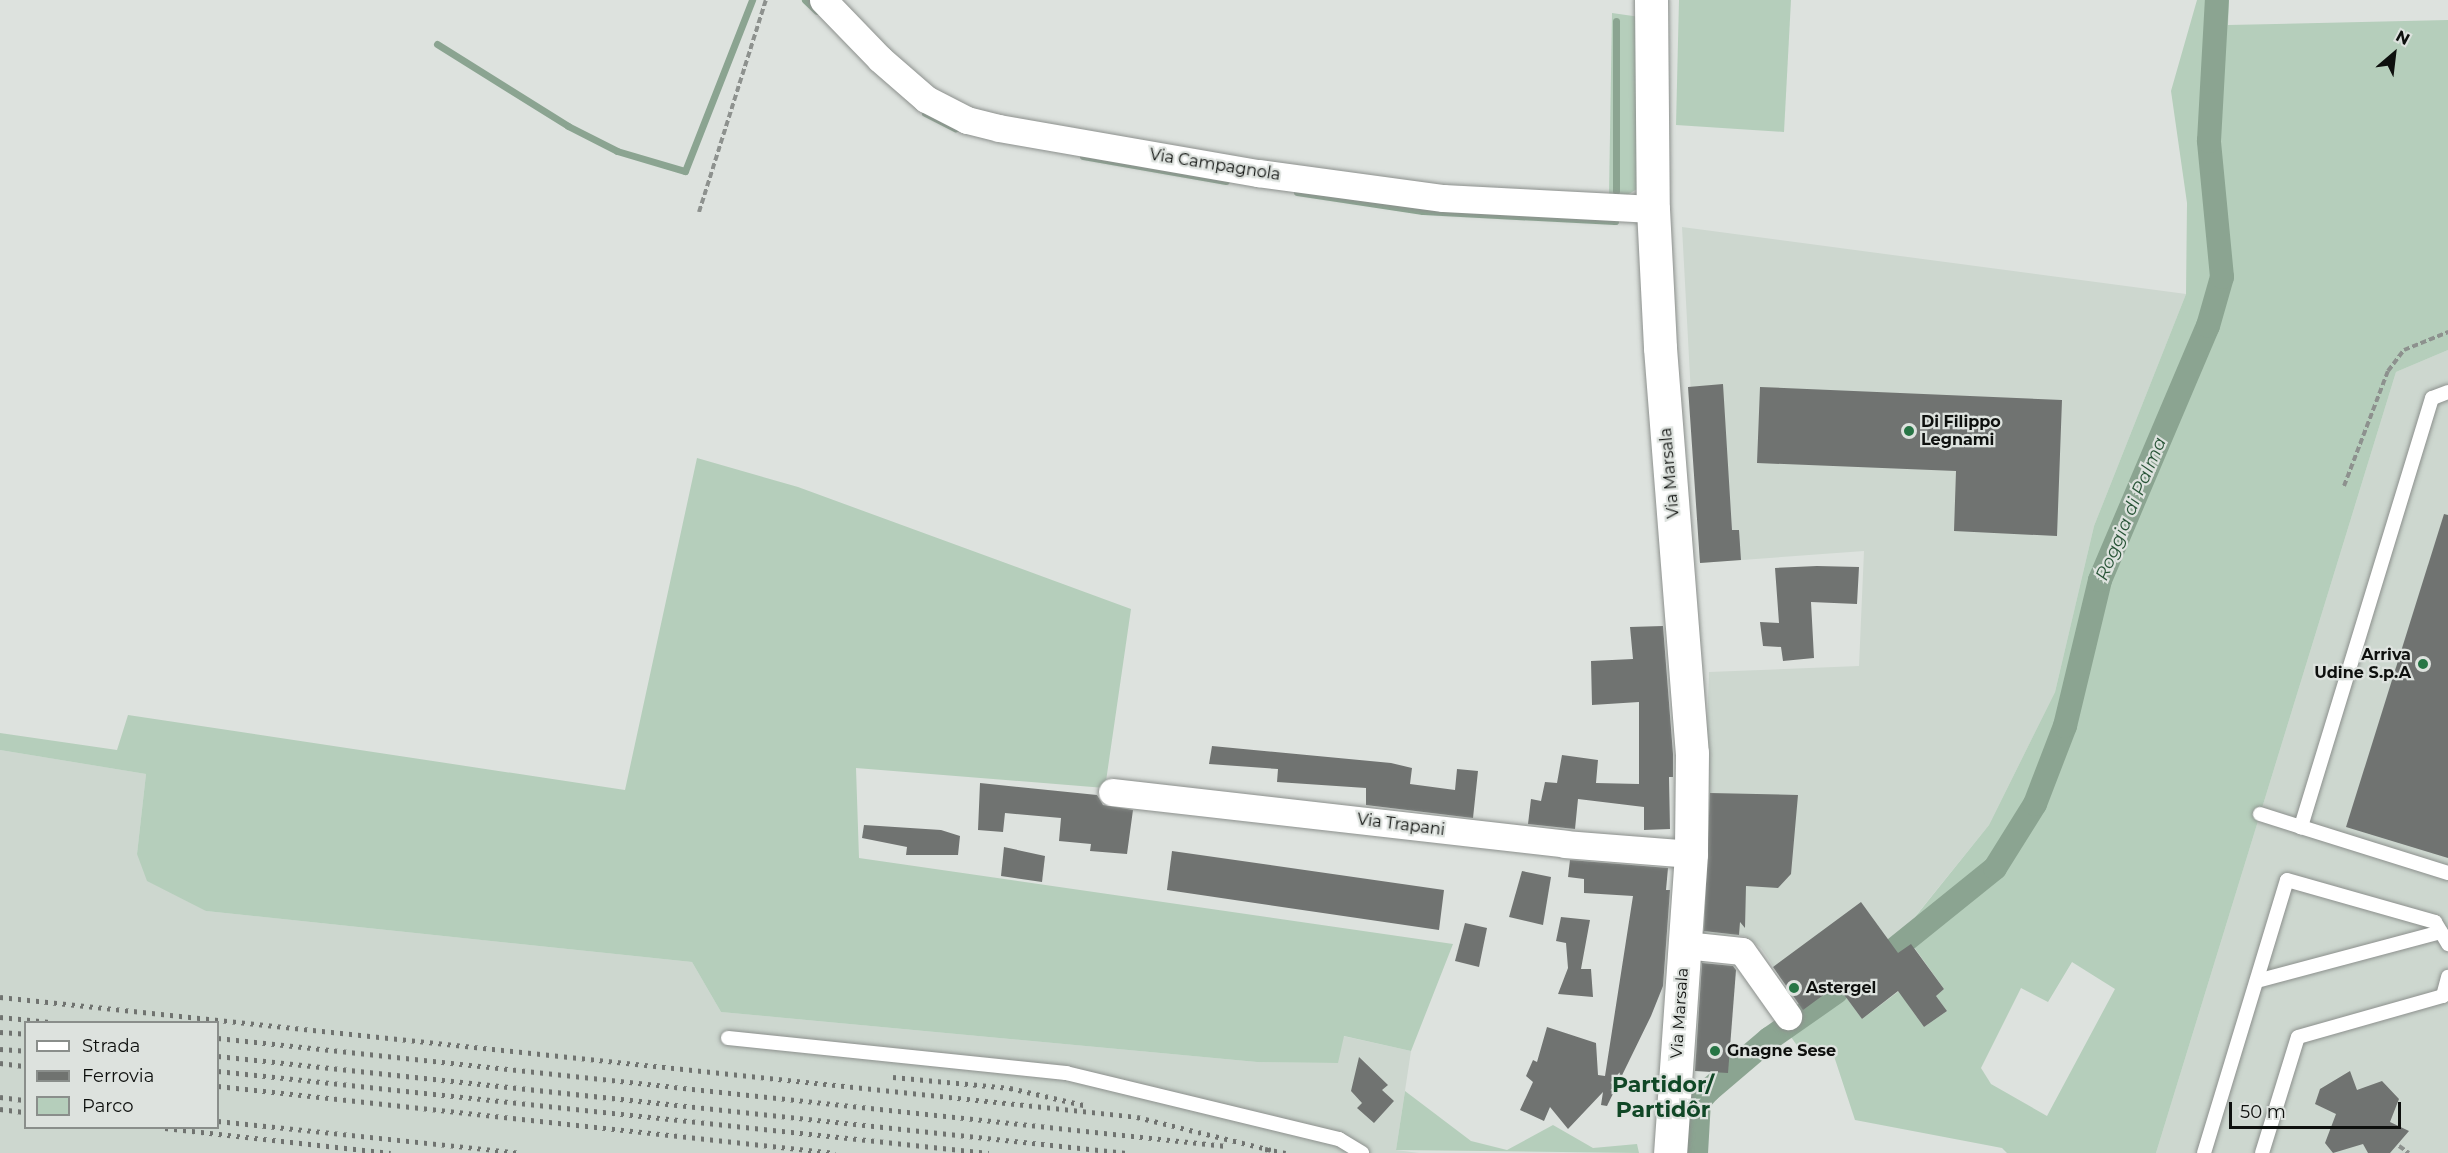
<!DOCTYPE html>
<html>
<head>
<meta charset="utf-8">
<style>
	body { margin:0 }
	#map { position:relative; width:2448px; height:1153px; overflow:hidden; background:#dde2de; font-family:Montserrat,sans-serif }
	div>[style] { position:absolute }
	.built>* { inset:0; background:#cdd7cf }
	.green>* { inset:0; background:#b5cebb }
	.stream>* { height:7px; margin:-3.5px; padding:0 3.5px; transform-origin:3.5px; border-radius:3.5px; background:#8ba491 }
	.canal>* { height:24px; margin:-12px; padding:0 12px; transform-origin:12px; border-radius:12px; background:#8ba491 }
	.building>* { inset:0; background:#707371 }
	.path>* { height:4px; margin-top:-2px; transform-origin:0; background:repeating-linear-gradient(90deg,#8d918e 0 6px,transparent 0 9px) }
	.roads { filter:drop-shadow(0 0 2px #8c908d) drop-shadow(0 0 2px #8c908d) }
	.lane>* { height:14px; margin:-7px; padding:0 7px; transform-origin:7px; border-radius:7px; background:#fff }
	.street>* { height:27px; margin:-13.5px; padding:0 13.5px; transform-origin:13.5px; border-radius:13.5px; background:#fff }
	.secondary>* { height:33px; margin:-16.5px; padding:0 16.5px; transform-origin:16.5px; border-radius:16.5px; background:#fff }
	.rail>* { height:4.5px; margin-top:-2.25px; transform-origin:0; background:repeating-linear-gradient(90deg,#707370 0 3px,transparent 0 9px) }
	.dots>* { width:16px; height:16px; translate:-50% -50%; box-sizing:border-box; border:3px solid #dde2de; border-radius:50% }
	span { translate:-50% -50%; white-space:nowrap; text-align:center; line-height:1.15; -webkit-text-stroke:4.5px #dde2de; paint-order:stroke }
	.street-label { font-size:16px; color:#0e100e }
	.poi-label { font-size:16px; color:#0e100e; font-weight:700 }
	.left { translate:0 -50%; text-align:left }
	.right { translate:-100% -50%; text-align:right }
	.water-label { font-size:18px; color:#285437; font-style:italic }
	.district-label { font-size:22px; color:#104726; font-weight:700 }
	.legend { position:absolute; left:24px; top:1021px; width:195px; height:108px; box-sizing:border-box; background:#dde2de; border:2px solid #8a8e8b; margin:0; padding:8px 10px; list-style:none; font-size:18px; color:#0e100e }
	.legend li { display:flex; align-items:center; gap:12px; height:30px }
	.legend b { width:30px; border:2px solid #8a8e8b }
	.north { position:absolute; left:2364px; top:24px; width:60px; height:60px; -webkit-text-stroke:4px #dde2de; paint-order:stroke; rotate:28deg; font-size:16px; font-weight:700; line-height:24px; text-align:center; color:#0e100e }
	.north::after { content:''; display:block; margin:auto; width:21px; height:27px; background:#0e100e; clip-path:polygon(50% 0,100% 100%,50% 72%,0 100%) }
	.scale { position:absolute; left:2229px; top:1102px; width:172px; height:27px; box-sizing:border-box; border:3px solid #0e100e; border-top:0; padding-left:8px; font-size:18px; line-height:21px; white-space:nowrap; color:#0e100e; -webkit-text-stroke:4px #dde2de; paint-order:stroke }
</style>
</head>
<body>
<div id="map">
	<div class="built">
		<div style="clip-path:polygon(1682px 227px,2186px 294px,2094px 526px,2055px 692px,1989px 825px,1892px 945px,1894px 956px,1911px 944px,1944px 989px,1947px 1011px,1924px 1027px,1909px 1006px,1862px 1019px,1837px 986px,1803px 1010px,1761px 948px,1744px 936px,1700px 934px,1709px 672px,1859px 666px,1864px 551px,1700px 563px)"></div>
		<div style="clip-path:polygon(2448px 350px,2448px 1153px,2156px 1153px,2396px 372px)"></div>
		<div style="clip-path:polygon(evenodd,0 750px,146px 774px,137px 854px,206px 911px,692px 962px,721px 1012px,1257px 1062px,1337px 1063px,1343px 1036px,1411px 1051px,1396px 1150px,1419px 1153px,0 1153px,0 750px,26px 1022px,218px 1022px,218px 1128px,26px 1128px,26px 1022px)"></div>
	</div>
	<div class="green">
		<div style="clip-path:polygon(1679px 0,1791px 0,1784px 132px,1676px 125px)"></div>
		<div style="clip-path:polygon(evenodd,2197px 0,2229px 0,2228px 25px,2448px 20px,2448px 350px,2396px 372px,2156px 1153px,2007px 1153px,2002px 1148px,1855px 1120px,1831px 1047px,1803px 1054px,1791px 1037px,1846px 997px,1862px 1019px,1906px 986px,1909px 1006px,1924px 1027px,1947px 1011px,1936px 996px,1944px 989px,1903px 932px,1989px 825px,2055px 692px,2094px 526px,2186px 294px,2187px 203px,2171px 91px,2197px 0,2072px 962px,2115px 989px,2047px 1116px,1991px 1084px,1981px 1068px,2021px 988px,2048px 1002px,2072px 962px)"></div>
		<div style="clip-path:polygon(1612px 13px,1640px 17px,1639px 188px,1627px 195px,1609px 194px)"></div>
		<div style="clip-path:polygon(697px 458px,798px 487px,1131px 609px,1105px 788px,856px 768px,859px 858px,1453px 944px,1411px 1051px,1344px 1036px,1338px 1063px,1257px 1062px,721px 1012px,692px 962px,206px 911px,147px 881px,137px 854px,146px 774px,0 750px,0 733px,117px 750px,128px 715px,625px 790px)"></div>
		<div style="clip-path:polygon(1405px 1091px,1471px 1141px,1507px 1150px,1553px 1125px,1593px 1148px,1637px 1144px,1639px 1153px,1396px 1150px)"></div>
	</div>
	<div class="stream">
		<div style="left:805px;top:0;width:16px;rotate:43deg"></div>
		<div style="left:1616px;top:21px;width:170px;rotate:90deg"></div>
		<div style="left:437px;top:44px;width:155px;rotate:32deg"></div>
		<div style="left:568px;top:126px;width:55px;rotate:27deg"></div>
		<div style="left:617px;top:151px;width:71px;rotate:16.4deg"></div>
		<div style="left:685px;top:171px;width:184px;rotate:-68.6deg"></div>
		<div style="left:925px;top:113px;width:34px;rotate:27deg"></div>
		<div style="left:1083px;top:156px;width:145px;rotate:9.9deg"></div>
		<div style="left:1297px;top:192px;width:127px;rotate:8.6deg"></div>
		<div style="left:1423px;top:211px;width:192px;rotate:3deg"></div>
		<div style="left:1615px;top:221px;width:4px;rotate:-90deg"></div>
	</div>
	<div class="canal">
		<div style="left:1886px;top:956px;width:140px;rotate:-38.9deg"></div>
		<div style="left:1995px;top:868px;width:75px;rotate:-58deg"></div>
		<div style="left:2035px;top:804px;width:84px;rotate:-69deg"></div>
		<div style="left:2065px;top:726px;width:150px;rotate:-76.5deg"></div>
		<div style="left:2100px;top:580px;width:276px;rotate:-67deg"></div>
		<div style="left:2208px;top:326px;width:51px;rotate:-74.1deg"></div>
		<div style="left:2222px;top:277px;width:137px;rotate:-95.5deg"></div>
		<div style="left:2209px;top:141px;width:141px;rotate:-86.8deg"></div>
		<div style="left:1696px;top:1153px;width:52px;rotate:-86.7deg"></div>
		<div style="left:1699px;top:1101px;width:15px;rotate:-48deg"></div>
		<div style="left:1709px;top:1090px;width:79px;rotate:-40.4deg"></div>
		<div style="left:1769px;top:1039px;width:82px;rotate:-35deg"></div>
	</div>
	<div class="building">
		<div style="clip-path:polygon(1723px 384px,1732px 530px,1739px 530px,1741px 560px,1700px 563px,1688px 387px)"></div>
		<div style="clip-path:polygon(1760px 387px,2062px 400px,2057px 536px,1954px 531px,1956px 471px,1757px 463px)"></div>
		<div style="clip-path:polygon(2444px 514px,2448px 515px,2448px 858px,2346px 827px)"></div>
		<div style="clip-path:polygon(1817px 566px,1859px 567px,1857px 604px,1811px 602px,1814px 658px,1783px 661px,1781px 647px,1763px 646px,1760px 622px,1779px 623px,1775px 568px)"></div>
		<div style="clip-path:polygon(1663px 626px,1673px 754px,1673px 777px,1669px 777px,1670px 829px,1644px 830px,1644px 807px,1578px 799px,1575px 829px,1528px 824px,1531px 799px,1541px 801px,1545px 782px,1557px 783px,1562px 755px,1598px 760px,1596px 783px,1639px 784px,1639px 702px,1592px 705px,1591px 661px,1633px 659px,1630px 627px)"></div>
		<div style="clip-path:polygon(1212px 746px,1391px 763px,1412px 768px,1410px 784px,1455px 790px,1457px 769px,1478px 771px,1473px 818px,1366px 805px,1366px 788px,1277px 782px,1278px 769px,1209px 764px)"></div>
		<div style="clip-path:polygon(980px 783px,1097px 795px,1103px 805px,1133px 810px,1127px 854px,1090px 851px,1091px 844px,1059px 841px,1061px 818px,1005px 813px,1003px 832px,978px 830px)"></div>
		<div style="clip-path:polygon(1710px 793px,1798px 795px,1791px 874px,1778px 888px,1746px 886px,1745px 928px,1740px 922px,1739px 935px,1704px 931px)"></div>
		<div style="clip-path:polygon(864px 825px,941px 830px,960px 836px,958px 855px,906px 855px,907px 847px,862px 838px)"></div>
		<div style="clip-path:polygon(1004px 847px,1045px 856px,1042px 882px,1001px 876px)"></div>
		<div style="clip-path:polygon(1172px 851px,1444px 890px,1439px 930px,1167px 890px)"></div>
		<div style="clip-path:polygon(1570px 860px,1668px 868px,1666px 890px,1670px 890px,1663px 986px,1651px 1016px,1607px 1106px,1601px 1105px,1603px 1092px,1568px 1129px,1550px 1107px,1544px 1121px,1520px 1110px,1533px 1082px,1526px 1076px,1533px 1060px,1537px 1062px,1547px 1027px,1596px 1043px,1598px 1075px,1605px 1076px,1633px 896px,1584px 893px,1584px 879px,1568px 877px)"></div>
		<div style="clip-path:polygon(1522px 871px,1551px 877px,1543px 925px,1509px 917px)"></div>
		<div style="clip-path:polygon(1861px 902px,1898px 953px,1911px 944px,1944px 989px,1936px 996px,1947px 1011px,1924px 1027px,1898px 991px,1862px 1019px,1837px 985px,1803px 1010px,1773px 967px)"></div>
		<div style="clip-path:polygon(1561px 917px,1590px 920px,1581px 969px,1591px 969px,1593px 997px,1558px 994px,1568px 968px,1566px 943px,1556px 941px)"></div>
		<div style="clip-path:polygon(1465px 923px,1487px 928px,1479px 967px,1455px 961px)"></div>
		<div style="clip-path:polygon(1702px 963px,1733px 966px,1736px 970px,1728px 1073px,1695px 1071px)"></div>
		<div style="clip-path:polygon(1359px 1057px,1388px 1085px,1382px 1090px,1394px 1101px,1374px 1123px,1357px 1108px,1362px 1103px,1351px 1091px)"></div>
		<div style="clip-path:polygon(2350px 1071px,2357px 1090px,2382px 1081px,2399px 1099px,2390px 1122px,2409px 1131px,2390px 1153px,2368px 1153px,2363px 1144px,2333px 1153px,2325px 1143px,2336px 1114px,2315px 1104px,2320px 1089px)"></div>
	</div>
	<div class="path">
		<div style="left:699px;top:212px;width:222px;rotate:-72.5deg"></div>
		<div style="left:2344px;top:486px;width:123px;rotate:-69.1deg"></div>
		<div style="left:2388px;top:371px;width:26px;rotate:-53deg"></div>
		<div style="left:2404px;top:350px;width:48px;rotate:-22.2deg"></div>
		<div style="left:2399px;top:1146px;width:12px;rotate:35deg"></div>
	</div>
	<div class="roads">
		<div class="lane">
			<div style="left:2448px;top:392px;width:17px;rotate:159deg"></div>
			<div style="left:2432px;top:398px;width:449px;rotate:107deg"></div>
			<div style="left:2301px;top:827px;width:154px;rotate:17.4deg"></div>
			<div style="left:2260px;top:814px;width:43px;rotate:17.6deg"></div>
			<div style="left:2257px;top:981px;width:190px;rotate:-14.9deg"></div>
			<div style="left:728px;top:1038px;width:340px;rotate:5.9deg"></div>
			<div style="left:1066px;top:1073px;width:281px;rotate:13.6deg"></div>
			<div style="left:1339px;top:1139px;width:27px;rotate:31deg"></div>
			<div style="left:2204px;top:1153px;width:285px;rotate:-73.1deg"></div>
			<div style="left:2287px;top:880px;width:154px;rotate:15.8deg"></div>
			<div style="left:2435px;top:922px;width:26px;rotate:59deg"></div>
			<div style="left:2262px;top:1153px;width:121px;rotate:-72.8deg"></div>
			<div style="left:2298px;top:1037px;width:151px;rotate:-15.8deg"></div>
			<div style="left:2443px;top:996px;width:20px;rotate:-75deg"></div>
		</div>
		<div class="street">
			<div style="left:823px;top:0;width:82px;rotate:46deg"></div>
			<div style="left:880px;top:59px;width:61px;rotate:41deg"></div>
			<div style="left:926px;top:99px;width:46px;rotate:27.1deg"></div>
			<div style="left:967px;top:120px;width:33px;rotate:14deg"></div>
			<div style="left:999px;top:128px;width:263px;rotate:9.9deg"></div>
			<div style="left:1258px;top:173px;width:187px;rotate:7.7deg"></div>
			<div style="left:1443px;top:198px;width:210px;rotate:3deg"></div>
			<div style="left:1112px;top:792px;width:456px;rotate:6.5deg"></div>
			<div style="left:1565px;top:844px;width:126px;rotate:4.5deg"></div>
			<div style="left:1685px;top:945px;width:57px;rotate:6deg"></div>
			<div style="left:1742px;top:951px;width:80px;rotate:54.7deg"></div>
		</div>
		<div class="secondary">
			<div style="left:1651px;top:0;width:209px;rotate:89.5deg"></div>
			<div style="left:1653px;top:209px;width:139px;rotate:87.1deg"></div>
			<div style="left:1660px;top:348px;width:406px;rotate:85.5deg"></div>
			<div style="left:1692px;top:753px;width:101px;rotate:90.6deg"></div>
			<div style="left:1691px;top:854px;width:300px;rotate:94deg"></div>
		</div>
	</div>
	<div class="rail">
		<div style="left:0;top:997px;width:1143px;rotate:6.02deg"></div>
		<div style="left:1137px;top:1117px;width:138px;rotate:13.8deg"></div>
		<div style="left:0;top:1017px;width:50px;rotate:5.7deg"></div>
		<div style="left:0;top:1032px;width:26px;rotate:4deg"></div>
		<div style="left:218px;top:1038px;width:1014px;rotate:6.12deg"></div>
		<div style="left:0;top:1049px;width:26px;rotate:4deg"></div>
		<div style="left:218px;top:1056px;width:914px;rotate:6.09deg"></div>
		<div style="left:0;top:1063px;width:26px;rotate:7deg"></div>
		<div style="left:218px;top:1071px;width:775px;rotate:6.07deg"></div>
		<div style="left:893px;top:1077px;width:118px;rotate:5.4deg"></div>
		<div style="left:1010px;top:1088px;width:80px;rotate:13deg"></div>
		<div style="left:218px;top:1086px;width:621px;rotate:6.2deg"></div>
		<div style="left:0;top:1097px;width:26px;rotate:7deg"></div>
		<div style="left:0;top:1109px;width:26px;rotate:7deg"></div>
		<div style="left:218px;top:1121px;width:305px;rotate:6deg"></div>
		<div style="left:165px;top:1128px;width:227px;rotate:6.3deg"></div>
		<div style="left:1265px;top:1149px;width:21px;rotate:11deg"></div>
	</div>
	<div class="dots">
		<div style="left:1909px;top:431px;background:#277545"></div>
		<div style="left:2423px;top:664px;background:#277545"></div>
		<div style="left:1794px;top:988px;background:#277545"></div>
		<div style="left:1715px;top:1051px;background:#277545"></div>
	</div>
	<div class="street-label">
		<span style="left:1215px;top:165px;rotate:9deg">Via Campagnola</span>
		<span style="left:1670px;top:473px;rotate:-95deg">Via Marsala</span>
		<span style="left:1401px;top:825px;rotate:7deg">Via Trapani</span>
		<span style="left:1680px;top:1013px;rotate:-86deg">Via Marsala</span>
	</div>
	<div class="poi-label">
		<span class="left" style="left:1921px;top:431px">Di Filippo<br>Legnami</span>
		<span class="right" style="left:2411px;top:664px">Arriva<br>Udine S.p.A</span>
		<span class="left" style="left:1806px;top:988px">Astergel</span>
		<span class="left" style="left:1727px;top:1051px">Gnagne Sese</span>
	</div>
	<div class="water-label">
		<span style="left:2131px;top:509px;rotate:-67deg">Roggia di Palma</span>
	</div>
	<div class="district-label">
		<span style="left:1663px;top:1097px">Partidor/<br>Partidôr</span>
	</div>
	<ul class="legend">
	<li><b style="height:8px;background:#fff"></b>Strada</li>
	<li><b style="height:8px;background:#707370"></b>Ferrovia</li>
	<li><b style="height:16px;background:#b5cebb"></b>Parco</li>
	</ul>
	<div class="north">N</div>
	<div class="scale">50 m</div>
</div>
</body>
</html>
